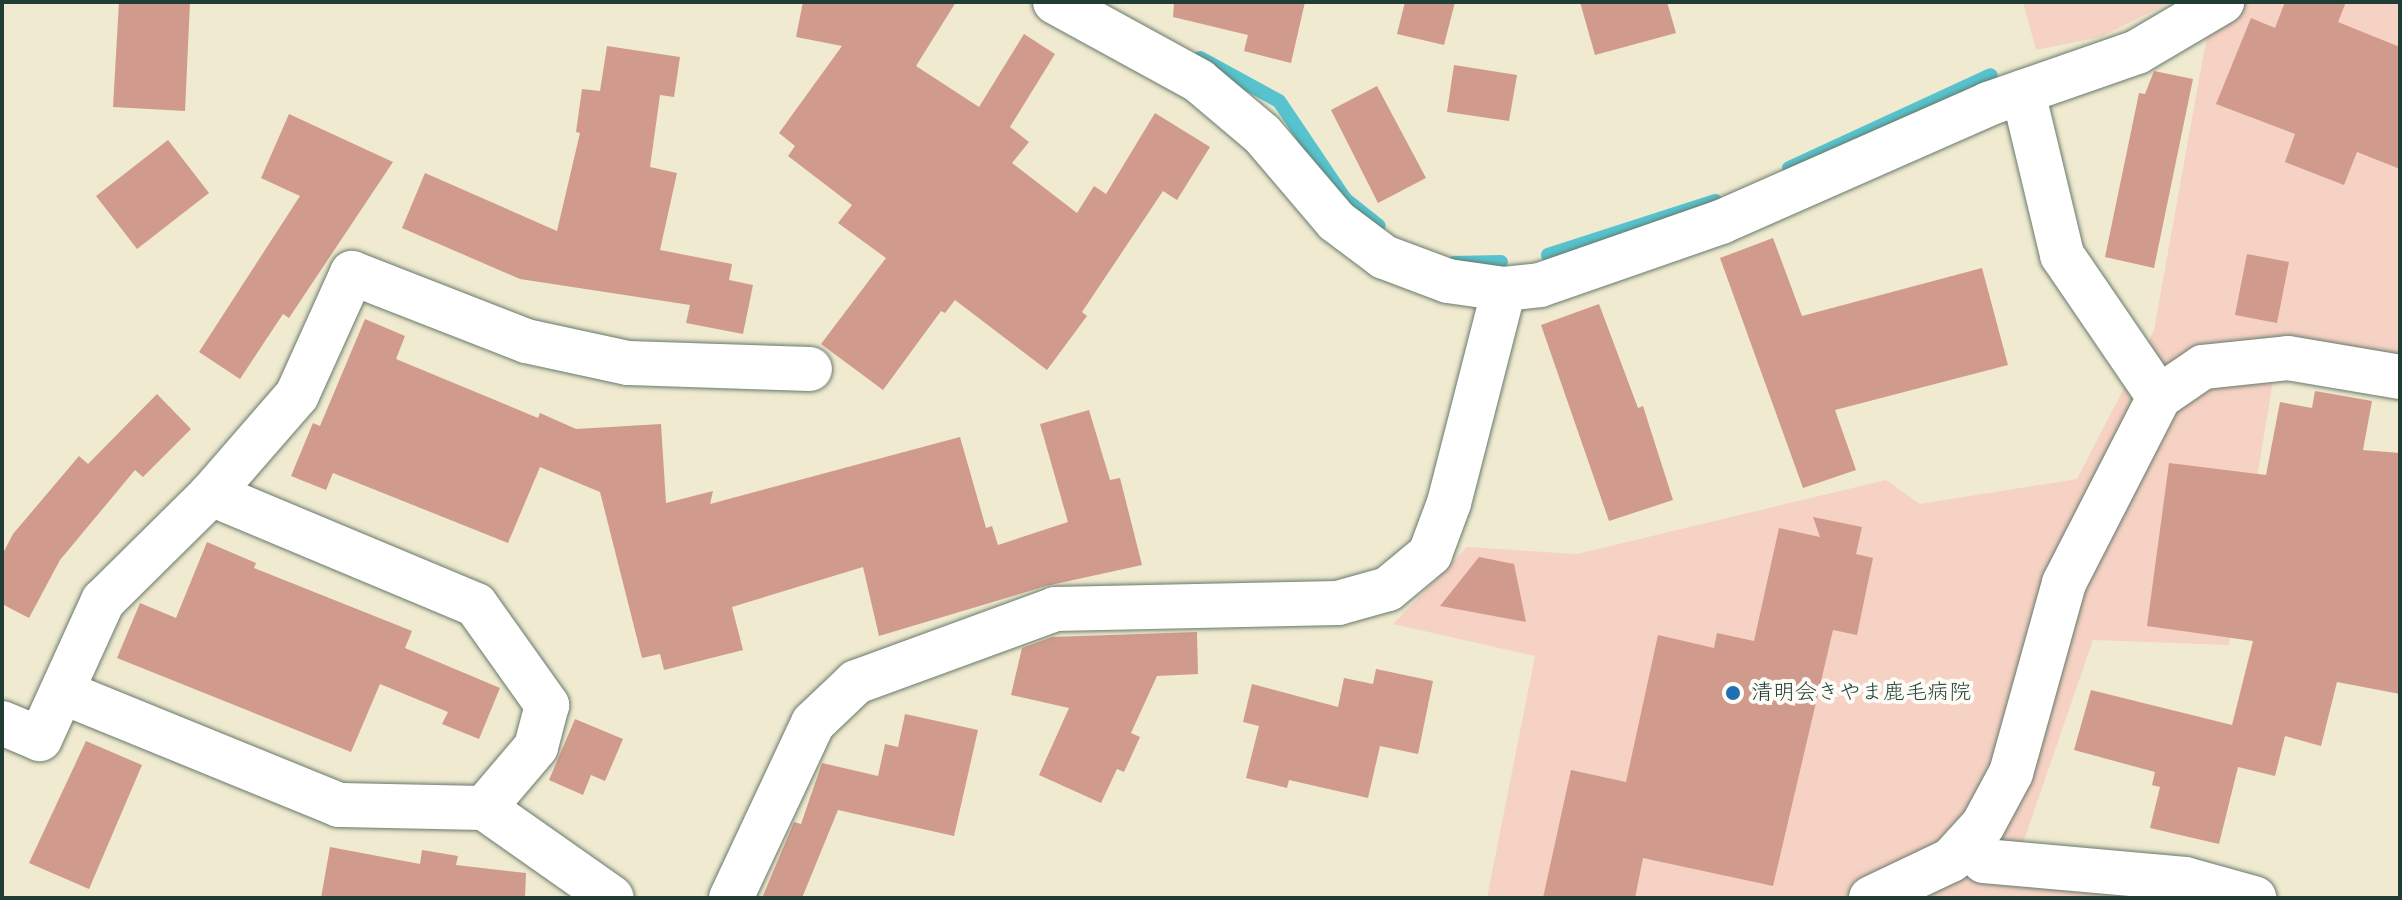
<!DOCTYPE html>
<html>
<head>
<meta charset="utf-8">
<style>
	body { margin:0 }
	#map { position:relative; width:2402px; height:900px; overflow:hidden; background:#efead0; font-family:"Balsamiq Sans","Klee One",sans-serif }
	div>[style] { position:absolute }
	.built>* { inset:0; background:#f6d2c4 }
	.stream>* { height:14px; margin:-7px; padding:0 7px; transform-origin:7px; border-radius:7px; background:#56c3ce }
	.building>* { inset:0; background:#d09b8c }
	.roads { filter:drop-shadow(0 0 2px #687a6b) drop-shadow(0 0 2px #687a6b) }
	.minor>* { height:44px; margin:-22px; padding:0 22px; transform-origin:22px; border-radius:22px; background:#fff }
	.dots>* { width:22px; height:22px; translate:-50% -50%; box-sizing:border-box; border:4px solid #fdfcf7; border-radius:50% }
	span { translate:-50% -50%; white-space:nowrap; text-align:center; line-height:1.15; -webkit-text-stroke:8px #fdfcf7; paint-order:stroke }
	.poi-label { font-size:22px; color:#1f3d34 }
	.left { translate:0 -50%; text-align:left }
	.frame { position:absolute; inset:0; border:4px solid #1f3d34; pointer-events:none }
</style>
</head>
<body>
<div id="map">
	<div class="built">
		<div style="clip-path:polygon(2023px 2px,2171px 2px,2101px 37px,2036px 50px)"></div>
		<div style="clip-path:polygon(2213px 2px,2400px 2px,2400px 358px,2280px 339px,2229px 645px,2093px 640px,2012px 875px,2202px 898px,1487px 898px,1535px 656px,1393px 624px,1467px 547px,1577px 554px,1886px 480px,1920px 504px,2077px 479px,2154px 330px)"></div>
	</div>
	<div class="stream">
		<div style="left:1200px;top:58px;width:90px;rotate:28.6deg"></div>
		<div style="left:1279px;top:101px;width:118px;rotate:56deg"></div>
		<div style="left:1345px;top:199px;width:43px;rotate:38.5deg"></div>
		<div style="left:1789px;top:168px;width:222px;rotate:-24.7deg"></div>
		<div style="left:1548px;top:255px;width:176px;rotate:-17.9deg"></div>
		<div style="left:1454px;top:263px;width:47px;rotate:-1.2deg"></div>
	</div>
	<div class="building">
		<div style="clip-path:polygon(119px 2px,190px 2px,185px 111px,113px 107px)"></div>
		<div style="clip-path:polygon(803px 2px,956px 2px,916px 66px,979px 107px,1024px 34px,1055px 54px,1010px 127px,1029px 142px,1012px 163px,1077px 213px,1094px 186px,1106px 194px,1155px 113px,1210px 147px,1177px 200px,1163px 191px,1082px 312px,1087px 316px,1047px 370px,955px 300px,945px 313px,941px 311px,883px 390px,821px 344px,886px 258px,838px 223px,852px 205px,788px 156px,795px 146px,779px 133px,842px 46px,796px 37px)"></div>
		<div style="clip-path:polygon(1174px 2px,1305px 2px,1291px 63px,1244px 51px,1248px 35px,1173px 17px)"></div>
		<div style="clip-path:polygon(1405px 2px,1455px 2px,1444px 45px,1397px 34px)"></div>
		<div style="clip-path:polygon(1580px 2px,1667px 2px,1676px 33px,1595px 55px)"></div>
		<div style="clip-path:polygon(2285px 2px,2346px 2px,2338px 22px,2400px 47px,2400px 169px,2357px 152px,2344px 185px,2285px 162px,2295px 134px,2216px 104px,2251px 18px,2275px 28px)"></div>
		<div style="clip-path:polygon(607px 46px,680px 57px,674px 97px,660px 95px,650px 167px,677px 173px,660px 250px,732px 264px,729px 280px,753px 285px,743px 334px,686px 323px,690px 305px,520px 279px,402px 228px,425px 173px,557px 231px,580px 133px,576px 132px,582px 89px,600px 91px)"></div>
		<div style="clip-path:polygon(1454px 65px,1517px 75px,1509px 121px,1447px 112px)"></div>
		<div style="clip-path:polygon(2154px 71px,2193px 79px,2154px 268px,2105px 257px,2139px 93px,2145px 94px)"></div>
		<div style="clip-path:polygon(1377px 86px,1426px 178px,1378px 203px,1331px 110px)"></div>
		<div style="clip-path:polygon(289px 114px,393px 162px,289px 318px,283px 314px,240px 379px,199px 352px,300px 196px,261px 178px)"></div>
		<div style="clip-path:polygon(168px 140px,209px 193px,137px 249px,96px 196px)"></div>
		<div style="clip-path:polygon(1773px 238px,1802px 316px,1982px 268px,2008px 365px,1835px 410px,1856px 470px,1803px 488px,1720px 258px)"></div>
		<div style="clip-path:polygon(2247px 254px,2289px 262px,2277px 323px,2235px 315px)"></div>
		<div style="clip-path:polygon(1599px 304px,1638px 408px,1643px 406px,1673px 500px,1609px 521px,1541px 325px)"></div>
		<div style="clip-path:polygon(365px 319px,405px 336px,396px 359px,538px 418px,540px 413px,576px 429px,661px 424px,666px 503px,713px 491px,710px 504px,960px 437px,986px 528px,992px 526px,998px 545px,1068px 522px,1040px 424px,1089px 410px,1110px 480px,1120px 478px,1142px 565px,1046px 586px,879px 636px,863px 567px,732px 607px,743px 650px,664px 670px,660px 654px,642px 658px,600px 492px,540px 467px,508px 543px,333px 473px,326px 490px,291px 476px,313px 423px,320px 426px)"></div>
		<div style="clip-path:polygon(2315px 391px,2372px 401px,2363px 450px,2400px 453px,2400px 694px,2337px 682px,2321px 746px,2285px 736px,2275px 776px,2238px 767px,2219px 844px,2150px 828px,2160px 787px,2152px 785px,2155px 772px,2074px 750px,2091px 690px,2232px 725px,2253px 641px,2147px 626px,2169px 463px,2266px 475px,2280px 402px,2312px 408px)"></div>
		<div style="clip-path:polygon(157px 394px,191px 429px,143px 477px,135px 470px,60px 560px,29px 618px,2px 604px,2px 555px,13px 534px,79px 456px,88px 464px)"></div>
		<div style="clip-path:polygon(1813px 517px,1862px 527px,1856px 554px,1873px 558px,1857px 635px,1833px 630px,1773px 886px,1643px 858px,1635px 898px,1543px 898px,1571px 770px,1626px 782px,1658px 635px,1714px 648px,1717px 633px,1754px 641px,1779px 528px,1820px 537px)"></div>
		<div style="clip-path:polygon(207px 542px,256px 563px,254px 568px,412px 631px,405px 648px,500px 688px,479px 739px,442px 724px,448px 712px,380px 684px,351px 752px,117px 658px,140px 603px,176px 618px)"></div>
		<div style="clip-path:polygon(1479px 557px,1514px 564px,1526px 622px,1440px 606px)"></div>
		<div style="clip-path:polygon(1197px 632px,1198px 674px,1157px 676px,1131px 733px,1140px 737px,1124px 772px,1117px 769px,1101px 803px,1039px 775px,1069px 708px,1011px 695px,1022px 648px,1052px 637px)"></div>
		<div style="clip-path:polygon(1376px 669px,1433px 681px,1418px 754px,1380px 746px,1368px 798px,1289px 780px,1287px 788px,1246px 778px,1259px 726px,1243px 722px,1252px 684px,1338px 707px,1344px 678px,1373px 684px)"></div>
		<div style="clip-path:polygon(905px 714px,978px 730px,954px 836px,838px 810px,802px 898px,762px 898px,794px 822px,801px 824px,822px 763px,878px 776px,885px 744px,898px 747px)"></div>
		<div style="clip-path:polygon(575px 719px,623px 739px,605px 781px,591px 775px,583px 795px,549px 780px)"></div>
		<div style="clip-path:polygon(86px 741px,142px 765px,89px 889px,29px 863px)"></div>
		<div style="clip-path:polygon(330px 847px,420px 864px,422px 850px,458px 856px,456px 865px,526px 873px,525px 898px,321px 898px)"></div>
	</div>
	<div class="roads">
		<div class="minor">
			<div style="left:1055px;top:2px;width:164px;rotate:28.7deg"></div>
			<div style="left:1199px;top:81px;width:82px;rotate:40.1deg"></div>
			<div style="left:1262px;top:134px;width:114px;rotate:49.6deg"></div>
			<div style="left:1336px;top:221px;width:60px;rotate:36.9deg"></div>
			<div style="left:1384px;top:257px;width:68px;rotate:20.6deg"></div>
			<div style="left:1448px;top:281px;width:57px;rotate:8.1deg"></div>
			<div style="left:1504px;top:289px;width:36px;rotate:-6deg"></div>
			<div style="left:1540px;top:285px;width:192px;rotate:-19.2deg"></div>
			<div style="left:1721px;top:222px;width:292px;rotate:-23.8deg"></div>
			<div style="left:1988px;top:104px;width:158px;rotate:-19.2deg"></div>
			<div style="left:2137px;top:52px;width:99px;rotate:-30.5deg"></div>
			<div style="left:2023px;top:92px;width:168px;rotate:76.5deg"></div>
			<div style="left:2062px;top:255px;width:172px;rotate:55.7deg"></div>
			<div style="left:211px;top:494px;width:287px;rotate:22.7deg"></div>
			<div style="left:476px;top:605px;width:123px;rotate:54.6deg"></div>
			<div style="left:547px;top:705px;width:43px;rotate:104.7deg"></div>
			<div style="left:536px;top:747px;width:80px;rotate:130.4deg"></div>
			<div style="left:62px;top:692px;width:299px;rotate:22.2deg"></div>
			<div style="left:339px;top:805px;width:145px;rotate:1.2deg"></div>
			<div style="left:484px;top:808px;width:156px;rotate:35.1deg"></div>
			<div style="left:2px;top:723px;width:41px;rotate:22.8deg"></div>
			<div style="left:40px;top:739px;width:152px;rotate:-65.5deg"></div>
			<div style="left:103px;top:601px;width:152px;rotate:-44.7deg"></div>
			<div style="left:211px;top:494px;width:131px;rotate:-49deg"></div>
			<div style="left:297px;top:395px;width:134px;rotate:-65.7deg"></div>
			<div style="left:352px;top:273px;width:187px;rotate:21.3deg"></div>
			<div style="left:526px;top:341px;width:104px;rotate:12.2deg"></div>
			<div style="left:628px;top:363px;width:182px;rotate:1.9deg"></div>
			<div style="left:1966px;top:844px;width:25px;rotate:43deg"></div>
			<div style="left:1984px;top:861px;width:202px;rotate:5.1deg"></div>
			<div style="left:2185px;top:879px;width:72px;rotate:15.4deg"></div>
			<div style="left:731px;top:898px;width:193px;rotate:-64.9deg"></div>
			<div style="left:813px;top:723px;width:59px;rotate:-43.6deg"></div>
			<div style="left:856px;top:682px;width:212px;rotate:-20.1deg"></div>
			<div style="left:1055px;top:609px;width:283px;rotate:-1.2deg"></div>
			<div style="left:1338px;top:603px;width:52px;rotate:-15.6deg"></div>
			<div style="left:1388px;top:589px;width:55px;rotate:-39.8deg"></div>
			<div style="left:1430px;top:554px;width:54px;rotate:-69.6deg"></div>
			<div style="left:1449px;top:503px;width:221px;rotate:-75.6deg"></div>
			<div style="left:1871px;top:898px;width:89px;rotate:-25.4deg"></div>
			<div style="left:1951px;top:860px;width:47px;rotate:-47.6deg"></div>
			<div style="left:1983px;top:825px;width:59px;rotate:-61.7deg"></div>
			<div style="left:2011px;top:773px;width:197px;rotate:-74.4deg"></div>
			<div style="left:2064px;top:583px;width:209px;rotate:-62.9deg"></div>
			<div style="left:2159px;top:397px;width:53px;rotate:-34.3deg"></div>
			<div style="left:2203px;top:367px;width:85px;rotate:-6deg"></div>
			<div style="left:2288px;top:358px;width:114px;rotate:9.6deg"></div>
		</div>
	</div>
	<div class="dots">
		<div style="left:1733px;top:693px;background:#1f6fb2"></div>
	</div>
	<div class="poi-label">
		<span class="left" style="left:1751px;top:693px">清明会きやま鹿毛病院</span>
	</div>
	<div class="frame"></div>
</div>
</body>
</html>
